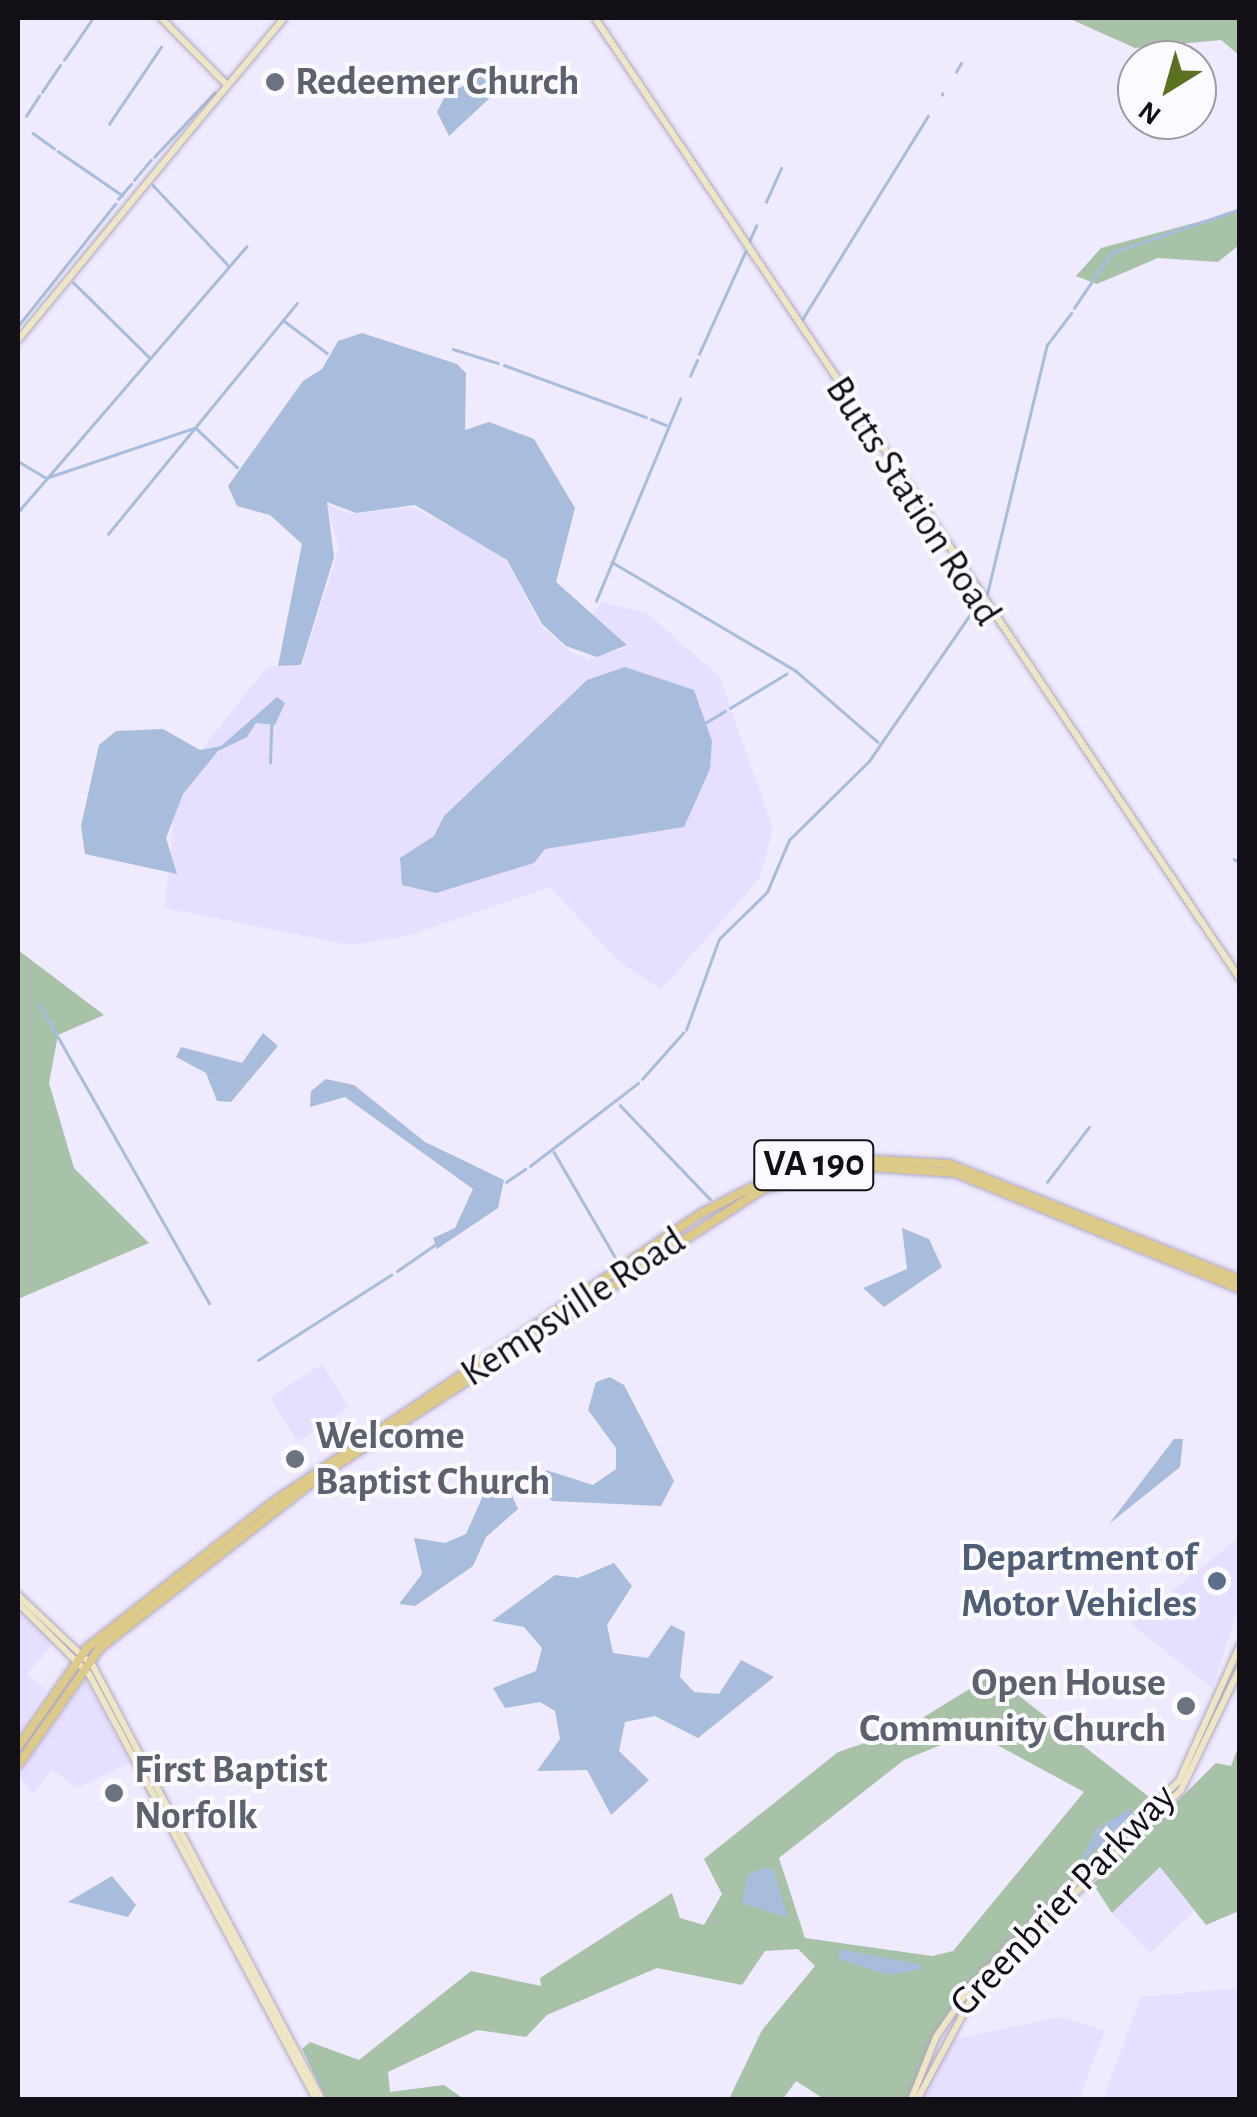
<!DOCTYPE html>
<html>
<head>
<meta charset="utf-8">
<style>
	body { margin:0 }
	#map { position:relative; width:1257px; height:2117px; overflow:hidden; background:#efeafe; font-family:"Alegreya Sans",sans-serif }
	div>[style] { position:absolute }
	.built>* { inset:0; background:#e7dfff }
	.green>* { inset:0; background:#a8c2a8 }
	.water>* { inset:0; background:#a7bddb }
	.stream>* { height:2.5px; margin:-1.25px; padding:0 1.25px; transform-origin:1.25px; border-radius:1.25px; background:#a7bddb }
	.roads { filter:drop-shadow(0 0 2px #aea8c0) drop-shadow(0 0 2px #aea8c0) }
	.secondary>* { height:6px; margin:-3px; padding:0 3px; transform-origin:3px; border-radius:3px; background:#eee5c4 }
	.primary>* { height:8px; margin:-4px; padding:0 4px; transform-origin:4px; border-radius:4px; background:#ddca89 }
	.dots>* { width:28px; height:28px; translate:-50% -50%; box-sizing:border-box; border:5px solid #fbfaff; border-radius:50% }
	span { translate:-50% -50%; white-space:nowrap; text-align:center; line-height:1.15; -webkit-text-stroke:8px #fbfaff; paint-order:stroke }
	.shield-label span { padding:2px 8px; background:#fbfaff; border:2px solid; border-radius:8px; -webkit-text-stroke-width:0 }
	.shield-label { font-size:38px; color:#120f17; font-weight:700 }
	.worship-label { font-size:40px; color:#5b616d; font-weight:700 }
	.left { translate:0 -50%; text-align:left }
	.right { translate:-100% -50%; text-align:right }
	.street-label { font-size:40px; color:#120f17 }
	.service-label { font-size:40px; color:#4e5e75; font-weight:700 }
	.frame { position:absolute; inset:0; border:20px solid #120f17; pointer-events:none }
	.north { position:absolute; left:1117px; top:40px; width:100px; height:100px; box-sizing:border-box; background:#fbfaff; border:2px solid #9e9ca2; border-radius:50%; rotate:217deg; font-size:28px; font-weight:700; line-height:40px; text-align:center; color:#120f17 }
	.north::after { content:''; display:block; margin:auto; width:35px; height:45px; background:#5a7122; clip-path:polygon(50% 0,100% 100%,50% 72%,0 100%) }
</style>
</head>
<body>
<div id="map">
	<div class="built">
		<div style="clip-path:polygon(327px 504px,350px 514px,412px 507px,472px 538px,507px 561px,541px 626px,569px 651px,589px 660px,629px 646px,593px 614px,602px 602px,647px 613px,719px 676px,773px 828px,760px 878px,661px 990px,618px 961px,550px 887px,408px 936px,349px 945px,165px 908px,174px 814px,209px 739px,267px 667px,302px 666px,339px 548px)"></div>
		<div style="clip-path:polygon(322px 1364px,349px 1407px,298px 1442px,270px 1398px)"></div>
		<div style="clip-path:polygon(1239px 1537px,1239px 1606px,1212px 1688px,1131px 1624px)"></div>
		<div style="clip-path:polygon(18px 1607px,55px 1641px,27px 1674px,46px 1690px,18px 1735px)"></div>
		<div style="clip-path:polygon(86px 1679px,130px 1763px,77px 1788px,52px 1770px,32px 1795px,18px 1774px)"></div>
		<div style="clip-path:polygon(1160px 1867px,1194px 1911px,1150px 1953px,1112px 1913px)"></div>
		<div style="clip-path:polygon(1239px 1988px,1239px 2099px,1103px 2099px,1141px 1997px)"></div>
		<div style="clip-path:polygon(1062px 2017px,1105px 2031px,1079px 2099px,919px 2100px,943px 2041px)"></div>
	</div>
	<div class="green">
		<div style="clip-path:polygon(1068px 18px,1239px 18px,1239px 55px,1221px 40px,1135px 48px)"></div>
		<div style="clip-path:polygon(1239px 211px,1239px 245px,1218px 262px,1158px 258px,1097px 284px,1076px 276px,1101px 248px)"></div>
		<div style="clip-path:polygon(18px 950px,104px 1015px,58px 1035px,49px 1083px,74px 1168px,149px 1243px,18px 1299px)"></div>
		<div style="clip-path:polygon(evenodd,992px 1675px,1157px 1803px,966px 1986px,907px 2099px,824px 2099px,796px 2081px,783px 2099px,729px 2099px,762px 2030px,815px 1966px,798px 1949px,765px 1951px,742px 1985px,657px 1968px,547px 2015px,526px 2037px,477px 2030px,388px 2072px,390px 2092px,444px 2085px,464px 2099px,326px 2099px,302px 2049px,310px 2042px,359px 2060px,471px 1971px,541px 1986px,540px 1978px,672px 1893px,680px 1918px,704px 1925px,722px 1894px,704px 1859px,838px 1752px,903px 1730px,992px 1675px,973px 1732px,1084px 1792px,953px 1951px,932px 1956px,805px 1938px,779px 1858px,904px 1760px,973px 1732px)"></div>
		<div style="clip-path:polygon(1239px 1745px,1239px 1911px,1206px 1925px,1160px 1867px,1112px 1913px,1093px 1884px,1216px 1763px,1231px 1766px)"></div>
	</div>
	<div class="water">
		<div style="clip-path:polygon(483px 75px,493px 95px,449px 136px,437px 112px,445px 96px)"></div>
		<div style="clip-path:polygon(362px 333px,457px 364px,466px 373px,465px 430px,489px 422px,534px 439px,575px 508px,556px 582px,627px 645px,597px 657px,566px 646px,542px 624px,507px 560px,415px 505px,356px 513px,327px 502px,334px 557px,301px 665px,278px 666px,302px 544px,270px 515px,237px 506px,228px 486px,303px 381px,322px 369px,338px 341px)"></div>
		<div style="clip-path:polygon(625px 667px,694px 690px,712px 741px,710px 769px,684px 827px,545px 849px,534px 863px,436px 893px,402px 885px,400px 858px,434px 836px,444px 816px,587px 680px)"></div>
		<div style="clip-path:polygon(277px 697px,285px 703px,275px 725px,256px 723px,247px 737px,218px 751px,183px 794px,166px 838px,177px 874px,85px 854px,81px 826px,99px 745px,116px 731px,163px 729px,200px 750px,221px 746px)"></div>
		<div style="clip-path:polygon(263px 1033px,278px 1046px,231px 1102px,217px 1101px,206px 1073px,176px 1057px,181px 1047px,242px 1063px)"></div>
		<div style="clip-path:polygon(326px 1079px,354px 1085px,425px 1142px,504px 1180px,498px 1208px,437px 1249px,433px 1238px,455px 1228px,473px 1189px,345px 1097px,310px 1107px,311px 1091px)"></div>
		<div style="clip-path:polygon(902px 1228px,929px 1239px,942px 1267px,884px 1307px,863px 1288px,907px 1269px)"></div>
		<div style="clip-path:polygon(610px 1377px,624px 1385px,674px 1481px,661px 1506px,552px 1501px,538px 1484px,546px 1470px,593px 1485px,616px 1469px,616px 1448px,588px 1410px,596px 1382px)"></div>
		<div style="clip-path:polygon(1174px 1439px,1183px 1439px,1180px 1467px,1109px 1524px)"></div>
		<div style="clip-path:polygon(506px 1482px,518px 1509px,486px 1537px,473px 1566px,415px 1606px,399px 1604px,422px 1574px,414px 1538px,445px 1543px,466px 1534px,485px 1491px)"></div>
		<div style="clip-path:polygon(614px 1563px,632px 1586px,607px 1625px,613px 1653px,648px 1658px,671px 1625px,685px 1632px,680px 1677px,694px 1692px,719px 1694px,741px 1660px,774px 1677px,698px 1738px,655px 1716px,625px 1722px,619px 1751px,649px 1780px,611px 1815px,587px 1770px,537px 1771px,560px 1739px,555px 1711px,540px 1702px,505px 1708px,493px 1688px,536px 1671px,542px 1648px,524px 1627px,492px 1621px,555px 1575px,578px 1578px)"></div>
		<div style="clip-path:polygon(1131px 1808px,1133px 1819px,1079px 1864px,1097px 1829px)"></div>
		<div style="clip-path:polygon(767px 1867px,774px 1871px,788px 1918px,742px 1903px,747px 1875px)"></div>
		<div style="clip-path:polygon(112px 1876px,136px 1905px,128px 1917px,68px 1902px)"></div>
		<div style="clip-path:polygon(839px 1949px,919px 1964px,922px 1969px,889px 1975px,839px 1959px)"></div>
	</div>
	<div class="stream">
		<div style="left:64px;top:60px;width:51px;rotate:-55.4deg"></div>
		<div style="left:956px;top:72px;width:10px;rotate:-61deg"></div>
		<div style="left:42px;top:92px;width:32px;rotate:-56deg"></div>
		<div style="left:942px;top:95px;width:1px;rotate:-90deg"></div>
		<div style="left:26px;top:116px;width:24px;rotate:-57deg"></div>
		<div style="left:109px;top:124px;width:93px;rotate:-56deg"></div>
		<div style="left:33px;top:133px;width:26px;rotate:36deg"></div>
		<div style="left:58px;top:151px;width:78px;rotate:34.5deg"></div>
		<div style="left:154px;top:157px;width:88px;rotate:-46.8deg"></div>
		<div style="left:134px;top:180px;width:26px;rotate:-50deg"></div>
		<div style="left:153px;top:185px;width:110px;rotate:46.8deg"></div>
		<div style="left:118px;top:199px;width:20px;rotate:-49deg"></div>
		<div style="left:766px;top:202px;width:37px;rotate:-66deg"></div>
		<div style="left:748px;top:244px;width:20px;rotate:-66deg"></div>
		<div style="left:73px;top:282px;width:107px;rotate:44.6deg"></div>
		<div style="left:1074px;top:308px;width:66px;rotate:-56.1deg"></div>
		<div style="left:1111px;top:253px;width:136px;rotate:-18.8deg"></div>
		<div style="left:283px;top:320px;width:55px;rotate:36.9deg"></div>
		<div style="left:800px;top:323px;width:243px;rotate:-58.3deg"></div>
		<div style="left:18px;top:326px;width:156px;rotate:-51.5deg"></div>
		<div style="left:453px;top:349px;width:47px;rotate:17.3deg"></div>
		<div style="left:699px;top:354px;width:112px;rotate:-65.7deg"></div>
		<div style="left:504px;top:365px;width:151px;rotate:20.1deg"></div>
		<div style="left:690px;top:376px;width:17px;rotate:-66deg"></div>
		<div style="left:651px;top:419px;width:16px;rotate:22deg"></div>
		<div style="left:196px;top:428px;width:57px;rotate:43.6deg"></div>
		<div style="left:18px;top:461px;width:33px;rotate:31deg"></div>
		<div style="left:46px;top:478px;width:156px;rotate:-18.7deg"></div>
		<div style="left:18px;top:512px;width:350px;rotate:-49.3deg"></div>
		<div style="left:108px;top:534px;width:298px;rotate:-50.7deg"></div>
		<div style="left:612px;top:562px;width:214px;rotate:30.6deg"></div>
		<div style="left:796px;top:671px;width:108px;rotate:40.9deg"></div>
		<div style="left:987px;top:594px;width:256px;rotate:-76.5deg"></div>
		<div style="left:1047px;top:345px;width:40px;rotate:-53deg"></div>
		<div style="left:596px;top:601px;width:219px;rotate:-67.4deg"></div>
		<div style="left:730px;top:708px;width:66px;rotate:-31.3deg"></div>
		<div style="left:705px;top:723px;width:23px;rotate:-31deg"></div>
		<div style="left:270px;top:763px;width:38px;rotate:-88deg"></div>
		<div style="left:1234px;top:859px;width:7px;rotate:34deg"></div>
		<div style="left:40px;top:1005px;width:343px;rotate:60.4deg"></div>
		<div style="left:686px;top:1030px;width:97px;rotate:-70.1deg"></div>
		<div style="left:719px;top:939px;width:67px;rotate:-44.4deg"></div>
		<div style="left:767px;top:892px;width:56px;rotate:-67.1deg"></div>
		<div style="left:789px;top:840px;width:112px;rotate:-44.6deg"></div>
		<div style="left:869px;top:761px;width:185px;rotate:-55.4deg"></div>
		<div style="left:642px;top:1079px;width:62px;rotate:-48.3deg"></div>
		<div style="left:620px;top:1105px;width:130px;rotate:46.2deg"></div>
		<div style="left:554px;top:1152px;width:127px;rotate:59.8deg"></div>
		<div style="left:530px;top:1166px;width:136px;rotate:-37.5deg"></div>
		<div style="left:506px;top:1182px;width:23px;rotate:-34deg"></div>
		<div style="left:1047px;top:1182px;width:69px;rotate:-52.6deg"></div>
		<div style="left:397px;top:1271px;width:47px;rotate:-34.7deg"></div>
		<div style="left:258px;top:1360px;width:158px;rotate:-32.6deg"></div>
	</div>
	<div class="roads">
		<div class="secondary">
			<div style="left:161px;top:18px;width:95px;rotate:45.4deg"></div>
			<div style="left:595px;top:18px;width:1157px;rotate:56.13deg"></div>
			<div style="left:177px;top:146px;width:167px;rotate:-50.1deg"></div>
			<div style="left:18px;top:340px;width:252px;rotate:-50.6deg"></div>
			<div style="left:18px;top:1595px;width:103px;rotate:43.4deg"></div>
			<div style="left:93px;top:1666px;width:491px;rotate:62.2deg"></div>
			<div style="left:18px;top:1603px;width:100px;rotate:45deg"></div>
			<div style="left:89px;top:1674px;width:483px;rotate:61.9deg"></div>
			<div style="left:911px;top:2100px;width:68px;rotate:-68.4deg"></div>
			<div style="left:936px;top:2037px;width:62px;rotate:-55.5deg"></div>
			<div style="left:971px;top:1986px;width:292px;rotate:-44.6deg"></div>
			<div style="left:1179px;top:1781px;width:149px;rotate:-65.8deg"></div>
			<div style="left:917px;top:2100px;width:125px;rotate:-61.8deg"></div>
			<div style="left:976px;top:1990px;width:286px;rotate:-44.3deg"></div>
			<div style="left:1181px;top:1790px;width:136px;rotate:-64.2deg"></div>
		</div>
		<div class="primary">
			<div style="left:18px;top:1747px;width:121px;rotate:-55.1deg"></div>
			<div style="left:87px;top:1648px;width:235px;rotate:-38.1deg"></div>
			<div style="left:272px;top:1503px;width:516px;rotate:-34.03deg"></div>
			<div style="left:700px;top:1214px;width:74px;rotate:-27.3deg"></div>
			<div style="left:766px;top:1180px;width:92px;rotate:-13.1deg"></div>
			<div style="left:856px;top:1159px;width:93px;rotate:3.1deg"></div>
			<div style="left:949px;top:1164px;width:313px;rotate:21.7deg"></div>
			<div style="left:18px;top:1765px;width:143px;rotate:-55deg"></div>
			<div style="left:100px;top:1648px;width:283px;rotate:-38deg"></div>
			<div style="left:323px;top:1474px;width:524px;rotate:-32.93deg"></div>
			<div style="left:763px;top:1189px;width:98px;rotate:-13.6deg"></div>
			<div style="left:858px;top:1166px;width:98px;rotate:4.1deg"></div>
			<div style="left:956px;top:1173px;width:307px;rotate:22.2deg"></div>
		</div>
	</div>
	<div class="dots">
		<div style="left:275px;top:82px;background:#6b7280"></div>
		<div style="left:295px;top:1459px;background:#6b7280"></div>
		<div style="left:1217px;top:1581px;background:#5c6f8a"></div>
		<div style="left:1186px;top:1706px;background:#6b7280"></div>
		<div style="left:114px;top:1793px;background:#6b7280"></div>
	</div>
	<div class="shield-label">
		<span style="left:814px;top:1165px">VA 190</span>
	</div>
	<div class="worship-label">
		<span class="left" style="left:295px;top:82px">Redeemer Church</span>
		<span class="left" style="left:315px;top:1459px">Welcome<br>Baptist Church</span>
		<span class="right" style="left:1166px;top:1706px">Open House<br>Community Church</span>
		<span class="left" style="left:134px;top:1793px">First Baptist<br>Norfolk</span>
	</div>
	<div class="street-label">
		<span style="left:913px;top:501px;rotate:57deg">Butts Station Road</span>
		<span style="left:573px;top:1307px;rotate:-33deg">Kempsville Road</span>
		<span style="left:1063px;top:1900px;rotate:-46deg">Greenbrier Parkway</span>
	</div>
	<div class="service-label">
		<span class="right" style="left:1197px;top:1581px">Department of<br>Motor Vehicles</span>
	</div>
	<div class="frame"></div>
	<div class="north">N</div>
</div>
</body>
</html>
